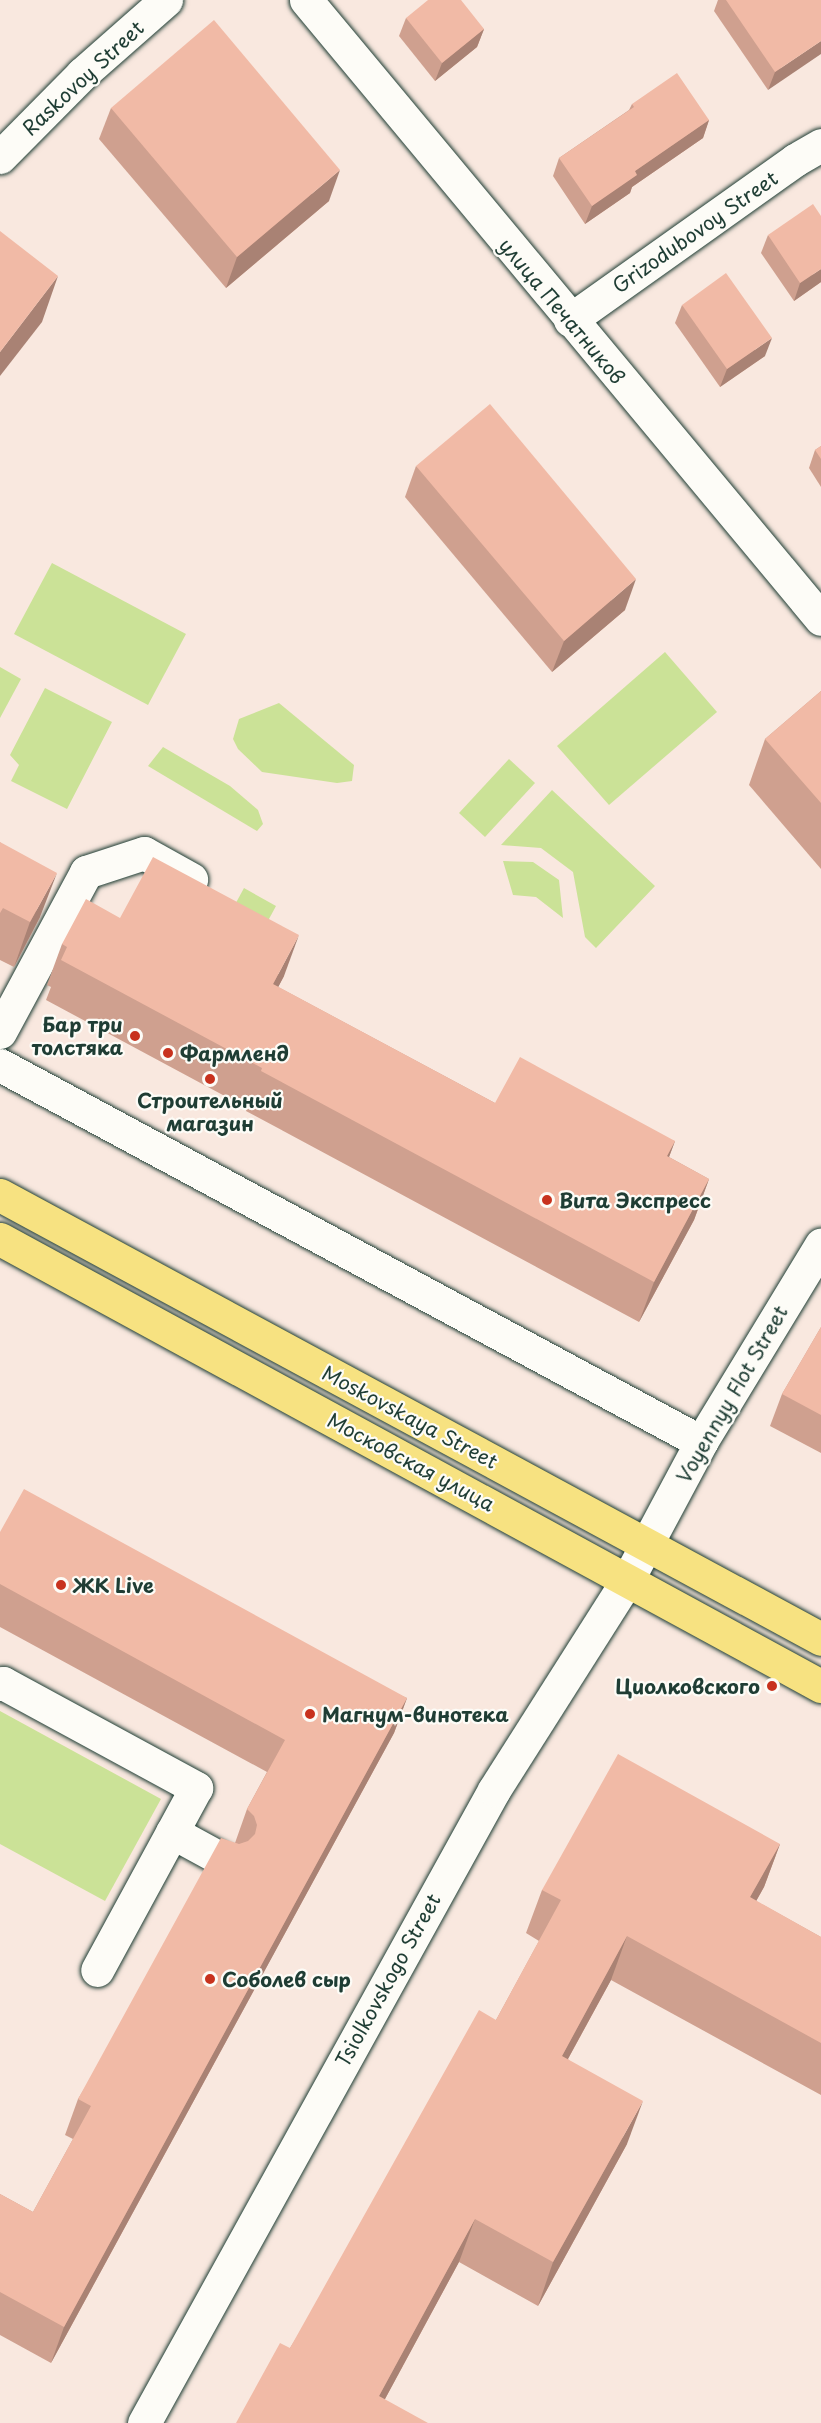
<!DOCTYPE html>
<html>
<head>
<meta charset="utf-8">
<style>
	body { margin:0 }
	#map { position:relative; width:821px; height:2423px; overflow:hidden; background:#f9e8df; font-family:"Playpen Sans",sans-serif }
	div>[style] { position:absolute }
	.green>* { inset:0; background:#cbe297 }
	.roads { filter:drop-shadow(0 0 2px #1f3d34) drop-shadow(0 0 2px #1f3d34) }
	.street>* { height:33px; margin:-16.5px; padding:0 16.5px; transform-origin:16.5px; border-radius:16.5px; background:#fdfcf7 }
	.primary>* { height:33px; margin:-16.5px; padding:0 16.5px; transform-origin:16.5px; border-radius:16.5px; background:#f7e281 }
	.wall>* { inset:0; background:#cfa08f }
	.shaded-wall>* { inset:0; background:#a98274 }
	.building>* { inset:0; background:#f1baa6 }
	.dots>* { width:16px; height:16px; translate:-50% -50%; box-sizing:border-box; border:3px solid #fdfcf7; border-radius:50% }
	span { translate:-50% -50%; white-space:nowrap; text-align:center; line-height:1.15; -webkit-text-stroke:4.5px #fdfcf7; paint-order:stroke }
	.street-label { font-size:20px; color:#1f3d34 }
	.poi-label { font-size:20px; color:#1f3d34; font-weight:700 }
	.right { translate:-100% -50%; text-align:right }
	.left { translate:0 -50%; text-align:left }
</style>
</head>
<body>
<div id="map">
	<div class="green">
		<div style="clip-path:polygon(52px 563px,186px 634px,148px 705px,14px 634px)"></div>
		<div style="clip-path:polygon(665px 652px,717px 712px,609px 805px,557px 746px)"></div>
		<div style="clip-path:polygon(0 667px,21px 679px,0 718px)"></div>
		<div style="clip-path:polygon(45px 688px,112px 722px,67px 809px,11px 781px,19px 765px,10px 755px)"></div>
		<div style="clip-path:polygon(279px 703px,354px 765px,352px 781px,337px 783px,262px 772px,238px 749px,233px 739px,239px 719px)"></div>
		<div style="clip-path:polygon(163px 747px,230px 786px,258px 810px,263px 824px,257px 831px,148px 766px)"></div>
		<div style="clip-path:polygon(509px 759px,535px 783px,485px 837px,459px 813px)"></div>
		<div style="clip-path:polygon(552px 790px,655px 886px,596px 948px,585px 937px,573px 872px,541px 848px,501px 845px)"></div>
		<div style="clip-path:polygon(503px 861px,533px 862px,559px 880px,563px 918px,536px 897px,513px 895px)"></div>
		<div style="clip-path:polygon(244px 888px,276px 906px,257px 941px,225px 923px)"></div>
		<div style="clip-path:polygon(0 1711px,161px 1799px,105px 1901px,0 1844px)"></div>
	</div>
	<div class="roads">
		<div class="street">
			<div style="left:306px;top:0;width:805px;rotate:50.24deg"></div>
			<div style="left:0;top:157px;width:117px;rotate:-45.3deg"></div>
			<div style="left:82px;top:74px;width:112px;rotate:-41.4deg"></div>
			<div style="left:570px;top:320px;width:276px;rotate:-35.4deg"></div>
			<div style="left:795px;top:160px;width:30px;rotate:-30deg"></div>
			<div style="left:0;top:1032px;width:182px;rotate:-61.7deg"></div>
			<div style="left:86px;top:872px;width:61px;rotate:-18.1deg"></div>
			<div style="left:144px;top:853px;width:54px;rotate:29deg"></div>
			<div style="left:0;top:1065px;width:796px;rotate:28.27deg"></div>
			<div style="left:0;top:1684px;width:3px;rotate:-18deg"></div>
			<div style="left:3px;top:1683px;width:220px;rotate:28.5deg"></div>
			<div style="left:196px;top:1788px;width:207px;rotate:118.5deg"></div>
			<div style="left:172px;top:1832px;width:60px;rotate:28.7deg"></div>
			<div style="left:144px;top:2423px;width:723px;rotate:-61.06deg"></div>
			<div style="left:494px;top:1790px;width:250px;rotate:-57.6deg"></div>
			<div style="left:628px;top:1579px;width:155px;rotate:-61.9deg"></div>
			<div style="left:701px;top:1442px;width:231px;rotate:-58.7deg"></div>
		</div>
		<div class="primary">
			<div style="left:0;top:1195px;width:933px;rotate:28.4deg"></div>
			<div style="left:0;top:1239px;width:935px;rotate:28.57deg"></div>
		</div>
	</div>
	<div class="wall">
		<div style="clip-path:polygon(718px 0,821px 0,768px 90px,714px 11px)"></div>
		<div style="clip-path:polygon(406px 18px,484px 29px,477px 47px,435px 81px,399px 36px)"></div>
		<div style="clip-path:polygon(632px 104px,709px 120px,703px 138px,632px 187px,630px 193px,585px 224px,553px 176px,559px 158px,629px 110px)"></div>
		<div style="clip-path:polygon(111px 108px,329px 201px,226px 288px,99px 139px)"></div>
		<div style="clip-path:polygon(768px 235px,821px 282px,794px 301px,761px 253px)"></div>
		<div style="clip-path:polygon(682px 305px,765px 356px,720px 387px,675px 323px)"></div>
		<div style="clip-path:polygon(821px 446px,821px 487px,809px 468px,815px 450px)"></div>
		<div style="clip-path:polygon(416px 466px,625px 610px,552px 672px,405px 497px)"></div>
		<div style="clip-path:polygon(821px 691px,821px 869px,749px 785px,765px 739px)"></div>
		<div style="clip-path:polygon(0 842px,40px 917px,14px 967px,0 960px)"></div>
		<div style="clip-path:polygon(120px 918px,284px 976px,278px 987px,495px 1103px,675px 1141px,669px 1157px,709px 1179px,694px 1220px,639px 1322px,246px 1111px,247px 1108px,46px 1000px,51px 987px,47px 985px,62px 944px)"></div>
		<div style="clip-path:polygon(821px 1327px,821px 1453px,770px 1426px,782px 1394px)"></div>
		<div style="clip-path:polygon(0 1532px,407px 1698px,394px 1733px,51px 2363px,0 2335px,0 2194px,33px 2212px,73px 2139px,65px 2135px,78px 2099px,235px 1843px,247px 1809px,267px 1772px,0 1627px)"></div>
		<div style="clip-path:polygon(780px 1844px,764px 1887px,756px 1901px,821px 1937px,821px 2095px,611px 1980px,568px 2059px,627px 2144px,538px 2306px,459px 2262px,385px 2399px,290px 2348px,496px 2020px,539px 1941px,526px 1933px,542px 1890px)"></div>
	</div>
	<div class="shaded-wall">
		<div style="clip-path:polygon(484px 29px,477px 47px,435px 81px,442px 63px)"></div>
		<div style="clip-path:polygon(821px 41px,821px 54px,768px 90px,775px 72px)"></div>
		<div style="clip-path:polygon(709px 120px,703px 138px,632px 187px,630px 193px,585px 224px,592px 206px,635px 171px)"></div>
		<div style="clip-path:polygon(340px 170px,329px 201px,226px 288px,237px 257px)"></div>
		<div style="clip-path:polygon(821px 269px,821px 282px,794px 301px,800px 283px)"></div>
		<div style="clip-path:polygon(58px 276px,42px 322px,0 376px,0 352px)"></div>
		<div style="clip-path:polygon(772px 338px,765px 356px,720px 387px,727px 369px)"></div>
		<div style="clip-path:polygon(636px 579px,625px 610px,552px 672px,564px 641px)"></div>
		<div style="clip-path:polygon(57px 873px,40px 917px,14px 967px,30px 922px)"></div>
		<div style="clip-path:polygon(299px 935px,284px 976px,258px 1025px,273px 984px)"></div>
		<div style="clip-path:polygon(675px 1141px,660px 1181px,667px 1156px)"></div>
		<div style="clip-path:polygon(709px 1179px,694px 1220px,639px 1322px,654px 1282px)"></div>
		<div style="clip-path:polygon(407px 1698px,394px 1733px,51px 2363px,64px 2327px)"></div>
		<div style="clip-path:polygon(780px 1844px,764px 1887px,734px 1941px,750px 1897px)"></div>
		<div style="clip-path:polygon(627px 1936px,611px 1980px,546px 2099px,562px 2056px)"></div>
		<div style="clip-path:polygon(643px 2101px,627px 2144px,538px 2306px,553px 2262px)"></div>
		<div style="clip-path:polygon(475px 2219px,459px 2262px,372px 2423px,379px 2396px)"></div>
	</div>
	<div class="building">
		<div style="clip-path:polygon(428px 0,461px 0,484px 29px,442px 63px,406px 18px)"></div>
		<div style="clip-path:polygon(726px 0,821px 0,821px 41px,775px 72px)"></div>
		<div style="clip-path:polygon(214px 20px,340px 170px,237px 257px,111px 108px)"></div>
		<div style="clip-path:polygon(677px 73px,709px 120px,635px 171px,637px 175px,592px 206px,559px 158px,634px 107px,632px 104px)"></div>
		<div style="clip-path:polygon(813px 204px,821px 216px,821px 269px,800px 283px,768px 235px)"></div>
		<div style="clip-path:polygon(0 231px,58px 276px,0 352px)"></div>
		<div style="clip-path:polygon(726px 273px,772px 338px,727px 369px,682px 305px)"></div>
		<div style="clip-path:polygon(490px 404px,636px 579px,564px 641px,416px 466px)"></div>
		<div style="clip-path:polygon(821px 446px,821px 459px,815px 450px)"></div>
		<div style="clip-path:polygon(821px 691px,821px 803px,765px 739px)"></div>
		<div style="clip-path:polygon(0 842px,57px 873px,30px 922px,3px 908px,0 913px)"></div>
		<div style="clip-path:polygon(153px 857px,299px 935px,273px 984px,495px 1103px,520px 1057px,675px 1141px,667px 1156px,709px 1179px,654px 1282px,261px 1071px,262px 1068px,61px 960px,67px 947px,62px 944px,86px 899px,120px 918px)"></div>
		<div style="clip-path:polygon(821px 1327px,821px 1415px,782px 1394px)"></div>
		<div style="clip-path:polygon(24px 1489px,407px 1698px,64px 2327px,0 2292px,0 2194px,33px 2212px,91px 2106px,78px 2099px,221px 1838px,239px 1844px,248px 1841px,255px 1834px,257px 1825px,254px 1816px,247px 1809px,285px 1740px,0 1584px,0 1532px)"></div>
		<div style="clip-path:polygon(618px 1754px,780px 1844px,750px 1897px,821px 1937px,821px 2043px,627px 1936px,562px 2056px,643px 2101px,553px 2262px,475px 2219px,379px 2396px,428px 2423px,236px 2423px,280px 2343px,290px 2348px,479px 2010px,496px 2020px,561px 1900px,542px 1890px)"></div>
	</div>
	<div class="dots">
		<div style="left:135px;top:1036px;background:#c8321e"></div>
		<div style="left:168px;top:1053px;background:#c8321e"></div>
		<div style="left:210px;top:1079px;background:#c8321e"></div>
		<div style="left:547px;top:1200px;background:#c8321e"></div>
		<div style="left:61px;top:1585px;background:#c8321e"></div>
		<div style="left:772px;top:1686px;background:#c8321e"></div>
		<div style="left:310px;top:1714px;background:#c8321e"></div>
		<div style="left:210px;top:1979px;background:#c8321e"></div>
	</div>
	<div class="street-label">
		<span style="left:83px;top:78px;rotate:-43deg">Raskovoy Street</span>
		<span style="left:695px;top:232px;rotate:-35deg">Grizodubovoy Street</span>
		<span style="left:562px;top:311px;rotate:50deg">улица Печатников</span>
		<span style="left:732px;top:1394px;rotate:-60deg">Voyennyy Flot Street</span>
		<span style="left:410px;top:1417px;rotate:28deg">Moskovskaya Street</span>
		<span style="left:411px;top:1462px;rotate:28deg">Московская улица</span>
		<span style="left:388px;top:1980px;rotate:-61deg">Tsiolkovskogo Street</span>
	</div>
	<div class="poi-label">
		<span class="right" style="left:123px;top:1036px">Бар три<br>толстяка</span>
		<span class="left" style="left:180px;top:1053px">Фармленд</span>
		<span style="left:210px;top:1112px">Строительный<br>магазин</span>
		<span class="left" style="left:559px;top:1200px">Вита Экспресс</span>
		<span class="left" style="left:73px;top:1585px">ЖК Live</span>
		<span class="right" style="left:760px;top:1686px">Циолковского</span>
		<span class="left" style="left:322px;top:1714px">Магнум-винотека</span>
		<span class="left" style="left:222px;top:1979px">Соболев сыр</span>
	</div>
</div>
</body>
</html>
